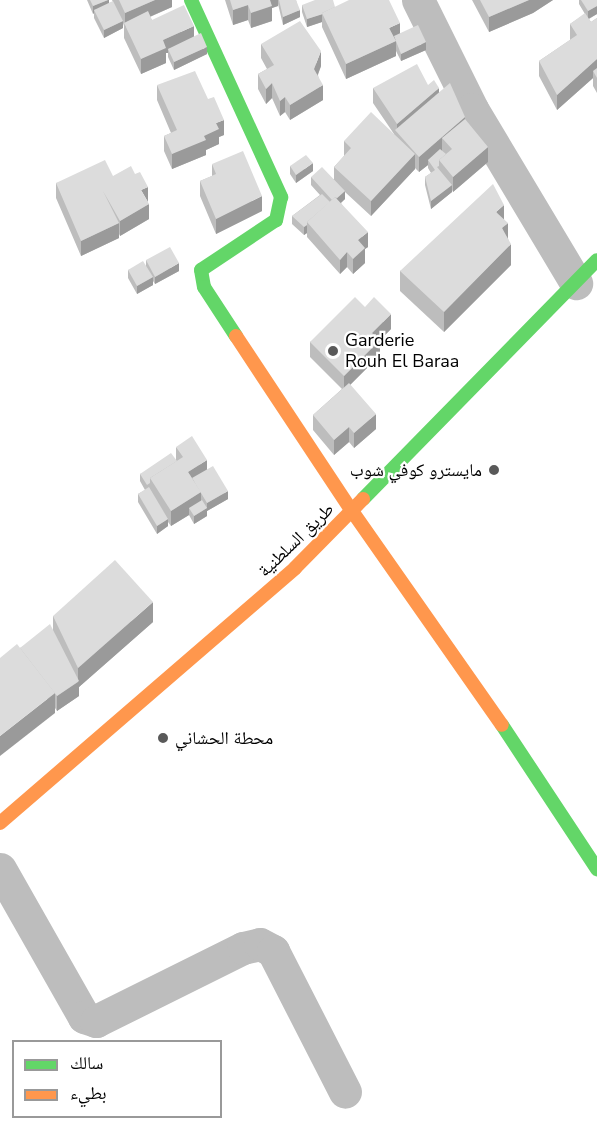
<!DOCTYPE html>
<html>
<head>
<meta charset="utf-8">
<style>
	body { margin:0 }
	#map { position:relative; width:597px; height:1130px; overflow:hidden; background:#fff; font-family:"Nunito Sans","Noto Naskh Arabic",sans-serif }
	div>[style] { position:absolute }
	.street>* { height:33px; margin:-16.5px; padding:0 16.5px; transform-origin:16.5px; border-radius:16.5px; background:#bdbdbd }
	.fast>* { height:14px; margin:-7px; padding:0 7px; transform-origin:7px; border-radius:7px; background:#63d668 }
	.slow>* { height:14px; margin:-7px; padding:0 7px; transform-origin:7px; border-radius:7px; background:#ff974d }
	.wall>* { inset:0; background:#bdbdbd }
	.shaded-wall>* { inset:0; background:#9a9a9a }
	.building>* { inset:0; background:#dcdcdc }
	.dots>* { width:16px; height:16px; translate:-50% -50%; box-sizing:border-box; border:3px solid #fff; border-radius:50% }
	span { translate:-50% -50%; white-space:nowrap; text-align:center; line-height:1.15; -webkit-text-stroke:4.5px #fff; paint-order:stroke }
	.poi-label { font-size:18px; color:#000 }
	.left { translate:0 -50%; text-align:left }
	.right { translate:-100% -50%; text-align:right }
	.street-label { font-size:18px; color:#000 }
	.legend { position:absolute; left:12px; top:1040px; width:210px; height:78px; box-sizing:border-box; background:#fff; border:2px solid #999; margin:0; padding:8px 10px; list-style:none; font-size:18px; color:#000 }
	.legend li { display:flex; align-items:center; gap:12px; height:30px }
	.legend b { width:30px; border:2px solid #999 }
</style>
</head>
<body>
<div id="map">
	<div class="street">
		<div style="left:418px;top:0;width:122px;rotate:63.6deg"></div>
		<div style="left:472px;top:109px;width:203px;rotate:59.1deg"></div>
		<div style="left:0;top:869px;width:170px;rotate:60.4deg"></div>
		<div style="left:84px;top:1017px;width:13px;rotate:18deg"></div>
		<div style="left:96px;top:1021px;width:164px;rotate:-26.4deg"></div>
		<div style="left:243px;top:948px;width:17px;rotate:-13deg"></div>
		<div style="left:260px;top:944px;width:15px;rotate:28deg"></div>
		<div style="left:273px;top:951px;width:158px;rotate:62.9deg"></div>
	</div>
	<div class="fast">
		<div style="left:191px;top:0;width:217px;rotate:65.4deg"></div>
		<div style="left:281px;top:197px;width:24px;rotate:102deg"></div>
		<div style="left:276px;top:220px;width:90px;rotate:146.3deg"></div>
		<div style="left:201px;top:270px;width:17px;rotate:80deg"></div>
		<div style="left:204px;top:287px;width:59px;rotate:56.9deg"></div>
		<div style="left:363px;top:499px;width:334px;rotate:-45.6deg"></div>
		<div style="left:502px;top:725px;width:173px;rotate:56.6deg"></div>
	</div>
	<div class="slow">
		<div style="left:236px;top:336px;width:210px;rotate:56.5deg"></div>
		<div style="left:352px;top:511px;width:261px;rotate:55deg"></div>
		<div style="left:0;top:823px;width:390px;rotate:-40.8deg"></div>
		<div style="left:295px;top:568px;width:97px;rotate:-45.4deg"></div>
	</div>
	<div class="wall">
		<div style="clip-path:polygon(87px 0,109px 0,109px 3px,113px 2px,112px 0,172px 0,172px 7px,150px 17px,152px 20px,194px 37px,207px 54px,174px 70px,168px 57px,168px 53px,166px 53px,166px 63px,141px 74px,124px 38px,124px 26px,123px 23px,123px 28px,104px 38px,94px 18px,94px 13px,93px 14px)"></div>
		<div style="clip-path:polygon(225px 0,296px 0,300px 17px,283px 25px,278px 4px,278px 6px,272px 8px,272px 21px,251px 28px,248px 20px,233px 25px)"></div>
		<div style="clip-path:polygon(472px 0,553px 0,533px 13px,489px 32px)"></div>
		<div style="clip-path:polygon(579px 0,597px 0,597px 14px,589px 19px,591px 22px,597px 18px,597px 93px,593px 86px,593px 78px,557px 110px,539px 76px,539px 61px,570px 40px,570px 24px,585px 14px,579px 4px)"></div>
		<div style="clip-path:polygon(302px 5px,335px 7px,400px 33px,426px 50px,401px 61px,396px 51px,396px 56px,346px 79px,322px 27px,322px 22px,307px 27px,302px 12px)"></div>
		<div style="clip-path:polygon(261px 44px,321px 66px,318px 75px,323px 100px,290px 120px,285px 112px,280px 116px,272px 98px,266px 104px,258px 89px,258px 74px,267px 69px,261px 58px)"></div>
		<div style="clip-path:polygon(157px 85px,224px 135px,219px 137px,219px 144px,206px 150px,206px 155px,172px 169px,164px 151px,164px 136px,171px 133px,157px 100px)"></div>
		<div style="clip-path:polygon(428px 85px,439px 92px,465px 119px,488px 162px,453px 192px,452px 190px,452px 192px,431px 209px,425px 185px,425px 177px,431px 173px,428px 168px,428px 165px,419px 172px,415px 168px,415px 169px,371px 216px,345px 192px,345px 199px,341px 203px,368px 247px,365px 249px,365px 263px,353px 274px,347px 267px,340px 274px,307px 237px,307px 233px,304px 235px,292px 224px,292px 216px,320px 195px,311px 185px,311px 177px,334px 179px,334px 167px,344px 156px,344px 141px,394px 134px,373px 103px,373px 88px)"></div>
		<div style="clip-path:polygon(212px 164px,262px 211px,216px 234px,200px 196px,200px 181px,212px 176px)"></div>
		<div style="clip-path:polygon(290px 166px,313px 171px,296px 183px,290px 174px)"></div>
		<div style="clip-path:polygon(113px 176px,148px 202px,149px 219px,120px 236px,119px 234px,119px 238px,81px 256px,56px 198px,56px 183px)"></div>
		<div style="clip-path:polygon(504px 219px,508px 238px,511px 265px,444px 332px,400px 291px,400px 271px)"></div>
		<div style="clip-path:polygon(146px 260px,179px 271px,155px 284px,153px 281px,153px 285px,137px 294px,128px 278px,128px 270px,146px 266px)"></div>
		<div style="clip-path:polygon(365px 307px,391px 329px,380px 340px,380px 355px,350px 385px,376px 429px,354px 448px,349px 442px,334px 455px,313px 430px,313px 415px,342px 389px,310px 357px,310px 342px)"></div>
		<div style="clip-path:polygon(176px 447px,207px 470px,228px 499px,207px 511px,207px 516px,194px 524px,189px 515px,171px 526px,168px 522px,168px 526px,157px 534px,138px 502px,138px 494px,145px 490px,140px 481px,140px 474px,176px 460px)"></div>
		<div style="clip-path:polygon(53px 616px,153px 622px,79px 687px,79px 696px,57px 711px,55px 708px,55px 713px,20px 648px,53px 630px)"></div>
	</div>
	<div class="shaded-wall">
		<div style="clip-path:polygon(108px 0,109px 0,109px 7px,94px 10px,94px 13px,93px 14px,93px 6px)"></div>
		<div style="clip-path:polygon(155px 0,172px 0,172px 7px,126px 27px,125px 25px,125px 13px)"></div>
		<div style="clip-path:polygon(268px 0,278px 0,278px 6px,272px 8px,272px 21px,251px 28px,251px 13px)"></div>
		<div style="clip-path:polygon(529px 0,553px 0,533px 13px,489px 32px,489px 17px)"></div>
		<div style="clip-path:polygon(248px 5px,248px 20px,233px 25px,233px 10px)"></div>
		<div style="clip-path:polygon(597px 6px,597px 14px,588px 19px,588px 11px)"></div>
		<div style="clip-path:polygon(300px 10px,300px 17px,283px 25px,283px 17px)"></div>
		<div style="clip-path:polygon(322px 14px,322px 22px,307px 27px,307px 19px)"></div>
		<div style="clip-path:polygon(123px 21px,123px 28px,104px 38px,104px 30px)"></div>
		<div style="clip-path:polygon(400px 23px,400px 38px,395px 40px,389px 28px)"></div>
		<div style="clip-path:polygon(194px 26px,194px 41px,168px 49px,168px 53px,166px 53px,166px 63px,141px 74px,141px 59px,163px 40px)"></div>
		<div style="clip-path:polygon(396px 41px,396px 56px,346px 79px,346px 64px)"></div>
		<div style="clip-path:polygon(426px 42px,426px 50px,401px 61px,401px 54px)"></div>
		<div style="clip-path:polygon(207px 47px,207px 54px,174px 70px,174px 62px)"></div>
		<div style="clip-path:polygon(321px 51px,321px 66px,314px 84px,314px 69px)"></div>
		<div style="clip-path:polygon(597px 59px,597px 74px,593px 71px,593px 78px,557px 110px,557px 95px)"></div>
		<div style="clip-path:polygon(272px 83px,272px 98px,266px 104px,266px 89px)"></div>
		<div style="clip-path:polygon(323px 85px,323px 100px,290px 120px,290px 105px)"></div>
		<div style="clip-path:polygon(439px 88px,439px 103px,397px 132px,397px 124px)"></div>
		<div style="clip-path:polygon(285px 97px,285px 112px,280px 116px,280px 101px)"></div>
		<div style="clip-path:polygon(465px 117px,465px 132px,442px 138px,442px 151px,428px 160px,428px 165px,419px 172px,419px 157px)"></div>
		<div style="clip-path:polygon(224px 120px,224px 135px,219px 137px,219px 144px,206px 150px,206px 155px,172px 169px,172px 154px,216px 123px)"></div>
		<div style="clip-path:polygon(488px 147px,488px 162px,453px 192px,453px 177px)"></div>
		<div style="clip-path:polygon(415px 154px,415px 169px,371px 216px,371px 201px)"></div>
		<div style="clip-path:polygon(313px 163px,313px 171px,296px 183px,296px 175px)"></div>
		<div style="clip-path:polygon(452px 185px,452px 192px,431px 209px,431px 201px)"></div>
		<div style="clip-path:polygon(148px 187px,148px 202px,141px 190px)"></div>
		<div style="clip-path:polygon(345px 191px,345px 199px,334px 209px,334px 201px)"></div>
		<div style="clip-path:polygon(262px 196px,262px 211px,216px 234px,216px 219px)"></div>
		<div style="clip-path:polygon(149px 204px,149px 219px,120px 236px,120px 221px)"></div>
		<div style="clip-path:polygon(504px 205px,504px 225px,496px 212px)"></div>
		<div style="clip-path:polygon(119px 223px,119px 238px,81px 256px,81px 241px)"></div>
		<div style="clip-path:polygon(508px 223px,508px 243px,502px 228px)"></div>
		<div style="clip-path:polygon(307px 225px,307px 233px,304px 235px,304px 227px)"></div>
		<div style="clip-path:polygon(368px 232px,368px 247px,365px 249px,365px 263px,353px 274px,353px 259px,358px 240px)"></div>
		<div style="clip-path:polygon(511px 244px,511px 265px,444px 332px,444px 312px)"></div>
		<div style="clip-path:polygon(347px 252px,347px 267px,340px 274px,340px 260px)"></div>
		<div style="clip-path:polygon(179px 263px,179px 271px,155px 284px,155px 277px)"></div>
		<div style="clip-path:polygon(153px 277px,153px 285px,137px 294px,137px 286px)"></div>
		<div style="clip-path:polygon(391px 314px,391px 329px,372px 348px,372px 333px)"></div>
		<div style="clip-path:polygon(380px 340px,380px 355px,344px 391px,344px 376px)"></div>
		<div style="clip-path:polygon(376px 414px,376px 429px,354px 448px,354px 433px)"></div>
		<div style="clip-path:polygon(349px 427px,349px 442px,334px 455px,334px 440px)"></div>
		<div style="clip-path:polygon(207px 460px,207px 475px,195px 483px,188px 472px)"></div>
		<div style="clip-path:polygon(228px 491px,228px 499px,207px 511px,207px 516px,194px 524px,194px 516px,207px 508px,207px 503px)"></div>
		<div style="clip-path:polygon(201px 492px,201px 507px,189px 508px,189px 515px,171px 526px,171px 511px)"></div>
		<div style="clip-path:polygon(168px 519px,168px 526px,157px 534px,157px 526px)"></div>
		<div style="clip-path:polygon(153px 602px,153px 622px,79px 687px,79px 696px,57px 711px,57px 696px,78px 682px,78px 668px)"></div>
		<div style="clip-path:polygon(55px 693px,55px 713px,0 756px,0 736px)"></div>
	</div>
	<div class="building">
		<div style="clip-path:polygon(90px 0,108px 0,93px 6px)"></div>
		<div style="clip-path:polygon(119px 0,155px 0,125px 13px)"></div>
		<div style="clip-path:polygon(230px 0,270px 0,272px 6px,251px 13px,248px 5px,233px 10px)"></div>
		<div style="clip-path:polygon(279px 0,296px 0,300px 10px,283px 17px)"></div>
		<div style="clip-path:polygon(315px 0,333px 0,335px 7px,322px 13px,323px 14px,307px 19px,302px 5px)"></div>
		<div style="clip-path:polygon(349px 0,389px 0,400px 23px,389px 28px,396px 41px,346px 64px,322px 13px)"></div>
		<div style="clip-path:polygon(480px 0,529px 0,489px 17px)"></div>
		<div style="clip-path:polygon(581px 0,597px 0,597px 6px,588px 11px)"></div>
		<div style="clip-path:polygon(113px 1px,123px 21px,104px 30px,94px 10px)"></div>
		<div style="clip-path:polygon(184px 5px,194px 26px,163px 40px,166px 48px,141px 59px,124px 23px,148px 11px,152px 20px)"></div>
		<div style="clip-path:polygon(585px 13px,591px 22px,597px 18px,597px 59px,557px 95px,539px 61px,577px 35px,570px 24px)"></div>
		<div style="clip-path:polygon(300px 21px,321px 51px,314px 69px,323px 85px,290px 105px,285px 97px,280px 101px,272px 83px,266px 89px,258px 74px,274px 65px,261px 44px)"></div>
		<div style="clip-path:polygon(418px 25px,426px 42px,401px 54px,394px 36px)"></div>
		<div style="clip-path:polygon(201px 33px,207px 47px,174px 62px,168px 49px)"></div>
		<div style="clip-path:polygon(417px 64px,428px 85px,434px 80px,439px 88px,397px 124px,373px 88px)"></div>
		<div style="clip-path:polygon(597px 68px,597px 78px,593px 71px)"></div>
		<div style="clip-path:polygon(195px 71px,208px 99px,214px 97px,224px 120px,216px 123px,219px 129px,204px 136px,206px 140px,172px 154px,164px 136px,177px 130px,157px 85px)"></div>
		<div style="clip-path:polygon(450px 83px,465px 117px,419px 157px,395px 130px)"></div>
		<div style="clip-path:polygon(371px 112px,415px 154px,371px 201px,334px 167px,351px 148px,344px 141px)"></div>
		<div style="clip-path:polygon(465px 119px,488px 147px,453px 177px,439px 160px,452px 149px,442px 138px)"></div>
		<div style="clip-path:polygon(440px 149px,446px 154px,439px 160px,439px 166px,437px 167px,452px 185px,431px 201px,425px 177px,435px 170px,428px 160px)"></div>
		<div style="clip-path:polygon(243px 151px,262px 196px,216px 219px,200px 181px,216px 174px,212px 164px)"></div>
		<div style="clip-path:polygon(306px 155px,313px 163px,296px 175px,290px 166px)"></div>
		<div style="clip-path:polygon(105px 160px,113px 176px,131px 166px,135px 174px,140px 172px,148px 187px,141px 190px,149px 204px,120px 221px,103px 191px,119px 223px,81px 241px,56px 183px)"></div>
		<div style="clip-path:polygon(322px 167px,345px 191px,337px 198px,335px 197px,332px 200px,311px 177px)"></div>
		<div style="clip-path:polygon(493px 184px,504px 205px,496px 212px,508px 223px,502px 228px,511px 244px,444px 312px,400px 271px)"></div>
		<div style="clip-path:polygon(322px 194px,330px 202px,307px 222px,307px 225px,304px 227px,292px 216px)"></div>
		<div style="clip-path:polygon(335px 197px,368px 232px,358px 240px,365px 248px,353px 259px,347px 252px,340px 260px,307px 222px)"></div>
		<div style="clip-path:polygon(170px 247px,179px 263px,155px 277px,146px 260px)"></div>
		<div style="clip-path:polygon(143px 261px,153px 277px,137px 286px,128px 270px)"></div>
		<div style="clip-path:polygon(355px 297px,365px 307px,374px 297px,391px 314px,372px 333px,380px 340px,344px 376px,310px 342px)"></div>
		<div style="clip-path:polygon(349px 383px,376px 414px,354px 433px,349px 427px,334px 440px,313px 415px)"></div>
		<div style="clip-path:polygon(192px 436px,207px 460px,188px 472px,201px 492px,171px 511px,150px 478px,183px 457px,176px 447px)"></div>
		<div style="clip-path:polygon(171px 453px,177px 461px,150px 478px,150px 483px,147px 485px,140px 474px)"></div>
		<div style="clip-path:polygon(213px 466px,228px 491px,207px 503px,192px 478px)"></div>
		<div style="clip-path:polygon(149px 487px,168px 519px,157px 526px,138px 494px)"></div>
		<div style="clip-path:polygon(202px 500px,207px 508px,194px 516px,189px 508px)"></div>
		<div style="clip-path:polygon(115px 560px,153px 602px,78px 668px,53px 616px)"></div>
		<div style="clip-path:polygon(50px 624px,79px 681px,57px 696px,20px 648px)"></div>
		<div style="clip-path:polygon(17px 644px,55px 693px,0 736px,0 658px)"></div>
	</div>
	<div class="dots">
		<div style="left:333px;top:351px;background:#595959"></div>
		<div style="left:494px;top:470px;background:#595959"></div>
		<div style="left:163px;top:738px;background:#595959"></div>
	</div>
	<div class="poi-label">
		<span class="left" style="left:345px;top:351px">Garderie<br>Rouh El Baraa</span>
		<span class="right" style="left:482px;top:470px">مايسترو كوفي شوب</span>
		<span class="left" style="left:175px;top:738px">محطة الحشاني</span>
	</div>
	<div class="street-label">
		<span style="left:296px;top:540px;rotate:-44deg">طريق السلطنية</span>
	</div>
	<ul class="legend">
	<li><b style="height:8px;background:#63d668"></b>سالك</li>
	<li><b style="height:8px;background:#ff974d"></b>بطيء</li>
	</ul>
</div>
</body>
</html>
